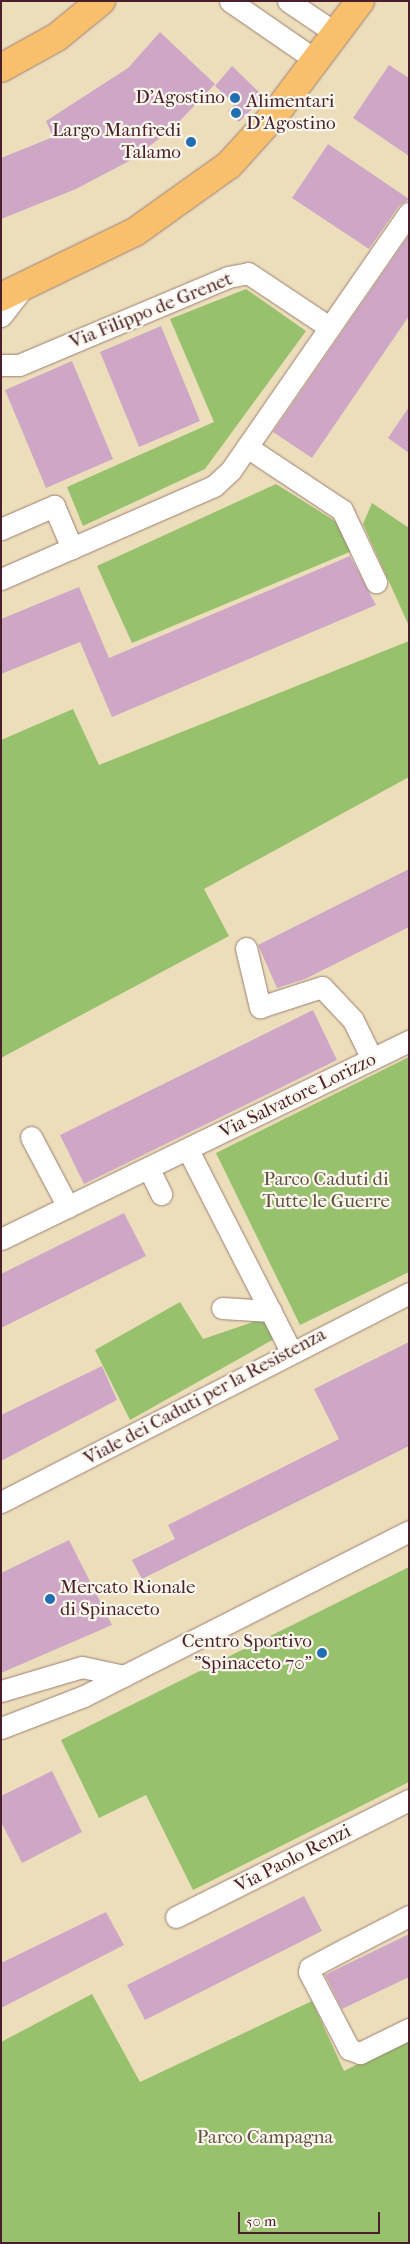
<!DOCTYPE html>
<html>
<head>
<meta charset="utf-8">
<style>
	body { margin:0 }
	#map { position:relative; width:410px; height:2244px; overflow:hidden; background:#eddebb; font-family:"IM FELL French Canon",serif }
	div>[style] { position:absolute }
	.green>* { inset:0; background:#98c16d }
	.building>* { inset:0; background:#cfa7c6 }
	.roads { filter:drop-shadow(0 0 1px #9c7e73) drop-shadow(0 0 1px #9c7e73) }
	.minor>* { height:21px; margin:-10.5px; padding:0 10.5px; transform-origin:10.5px; border-radius:10.5px; background:#fff }
	.major>* { height:28px; margin:-14px; padding:0 14px; transform-origin:14px; border-radius:14px; background:#f8bf6c }
	.dots>* { width:14px; height:14px; translate:-50% -50%; box-sizing:border-box; border:2px solid #fbf7ec; border-radius:50% }
	span { translate:-50% -50%; white-space:nowrap; text-align:center; line-height:1.15; -webkit-text-stroke:4.5px #fbf7ec; paint-order:stroke }
	.poi-label { font-size:19px; color:#4a1f2b }
	.right { translate:-100% -50%; text-align:right }
	.left { translate:0 -50%; text-align:left }
	.street-label { font-size:19px; color:#4a1f2b }
	.park-label { font-size:19px; color:#61503f }
	.frame { position:absolute; inset:0; border:2px solid #4a1f2b; pointer-events:none }
	.scale { position:absolute; left:238px; top:2212px; width:142px; height:22px; box-sizing:border-box; border:2px solid #4a1f2b; border-top:0; padding-left:6px; font-size:15px; line-height:18px; white-space:nowrap; color:#4a1f2b; -webkit-text-stroke:4px #fbf7ec; paint-order:stroke }
</style>
</head>
<body>
<div id="map">
	<div class="green">
		<div style="clip-path:polygon(246px 289px,306px 331px,205px 469px,83px 526px,67px 487px,214px 422px,170px 319px)"></div>
		<div style="clip-path:polygon(276px 484px,335px 521px,352px 551px,132px 643px,97px 566px)"></div>
		<div style="clip-path:polygon(372px 503px,409px 528px,409px 626px,363px 524px)"></div>
		<div style="clip-path:polygon(409px 641px,409px 777px,204px 889px,229px 936px,1px 1058px,1px 740px,73px 709px,99px 765px)"></div>
		<div style="clip-path:polygon(409px 1057px,409px 1272px,300px 1325px,216px 1153px)"></div>
		<div style="clip-path:polygon(180px 1302px,203px 1339px,265px 1318px,274px 1339px,130px 1420px,95px 1350px)"></div>
		<div style="clip-path:polygon(409px 1567px,409px 1782px,193px 1890px,146px 1795px,99px 1818px,61px 1740px)"></div>
		<div style="clip-path:polygon(92px 1994px,140px 2082px,312px 2001px,344px 2071px,409px 2038px,409px 2243px,1px 2243px,1px 2042px)"></div>
	</div>
	<div class="building">
		<div style="clip-path:polygon(160px 32px,215px 84px,175px 126px,133px 159px,76px 189px,1px 219px,1px 158px,53px 137px,46px 121px,128px 68px)"></div>
		<div style="clip-path:polygon(389px 65px,409px 78px,409px 156px,353px 118px)"></div>
		<div style="clip-path:polygon(232px 66px,264px 97px,239px 122px,228px 111px,235px 104px,215px 86px)"></div>
		<div style="clip-path:polygon(328px 144px,409px 199px,399px 206px,369px 249px,292px 198px)"></div>
		<div style="clip-path:polygon(409px 235px,409px 316px,312px 458px,273px 432px)"></div>
		<div style="clip-path:polygon(161px 326px,200px 421px,139px 447px,100px 352px)"></div>
		<div style="clip-path:polygon(72px 361px,113px 459px,46px 488px,5px 390px)"></div>
		<div style="clip-path:polygon(409px 407px,409px 453px,388px 438px)"></div>
		<div style="clip-path:polygon(350px 556px,376px 605px,112px 717px,80px 642px,1px 674px,1px 619px,79px 587px,109px 658px)"></div>
		<div style="clip-path:polygon(409px 869px,409px 927px,305px 979px,277px 988px,258px 945px)"></div>
		<div style="clip-path:polygon(313px 1010px,337px 1060px,84px 1184px,60px 1135px)"></div>
		<div style="clip-path:polygon(124px 1213px,146px 1256px,1px 1328px,1px 1274px)"></div>
		<div style="clip-path:polygon(409px 1342px,409px 1446px,142px 1579px,132px 1560px,175px 1539px,168px 1525px,339px 1439px,314px 1389px)"></div>
		<div style="clip-path:polygon(102px 1366px,117px 1400px,1px 1461px,1px 1415px)"></div>
		<div style="clip-path:polygon(69px 1540px,112px 1625px,1px 1673px,1px 1573px)"></div>
		<div style="clip-path:polygon(52px 1771px,82px 1832px,22px 1863px,1px 1822px,1px 1796px)"></div>
		<div style="clip-path:polygon(304px 1896px,322px 1931px,145px 2020px,127px 1985px)"></div>
		<div style="clip-path:polygon(106px 1912px,124px 1945px,1px 2008px,1px 1963px)"></div>
		<div style="clip-path:polygon(409px 1934px,409px 1977px,342px 2009px,325px 1975px)"></div>
	</div>
	<div class="roads">
		<div class="minor">
			<div style="left:230px;top:1px;width:106px;rotate:34.6deg"></div>
			<div style="left:288px;top:1px;width:59px;rotate:34deg"></div>
			<div style="left:1px;top:316px;width:37px;rotate:-52deg"></div>
			<div style="left:1px;top:365px;width:18px"></div>
			<div style="left:19px;top:365px;width:227px;rotate:-22.8deg"></div>
			<div style="left:228px;top:277px;width:20px;rotate:-11deg"></div>
			<div style="left:248px;top:273px;width:97px;rotate:33.7deg"></div>
			<div style="left:247px;top:447px;width:114px;rotate:33.6deg"></div>
			<div style="left:342px;top:510px;width:80px;rotate:64.7deg"></div>
			<div style="left:1px;top:529px;width:58px;rotate:-23.5deg"></div>
			<div style="left:54px;top:506px;width:46px;rotate:66.8deg"></div>
			<div style="left:1px;top:579px;width:232px;rotate:-23.6deg"></div>
			<div style="left:214px;top:486px;width:23px;rotate:-43deg"></div>
			<div style="left:231px;top:470px;width:313px;rotate:-55.3deg"></div>
			<div style="left:246px;top:948px;width:61px;rotate:76.7deg"></div>
			<div style="left:260px;top:1007px;width:65px;rotate:-17.9deg"></div>
			<div style="left:322px;top:987px;width:45px;rotate:46.8deg"></div>
			<div style="left:353px;top:1020px;width:43px;rotate:64deg"></div>
			<div style="left:31px;top:1137px;width:79px;rotate:62.1deg"></div>
			<div style="left:188px;top:1150px;width:226px;rotate:62.9deg"></div>
			<div style="left:149px;top:1169px;width:28px;rotate:64deg"></div>
			<div style="left:1px;top:1239px;width:454px;rotate:-25.9deg"></div>
			<div style="left:222px;top:1308px;width:49px;rotate:3.5deg"></div>
			<div style="left:1px;top:1502px;width:458px;rotate:-27.1deg"></div>
			<div style="left:1px;top:1691px;width:84px;rotate:-16.5deg"></div>
			<div style="left:82px;top:1667px;width:43px;rotate:12.1deg"></div>
			<div style="left:1px;top:1728px;width:89px;rotate:-21.1deg"></div>
			<div style="left:84px;top:1696px;width:364px;rotate:-26.9deg"></div>
			<div style="left:409px;top:1916px;width:72px;rotate:152.7deg"></div>
			<div style="left:345px;top:1949px;width:40px;rotate:152deg"></div>
			<div style="left:310px;top:1968px;width:4px;rotate:104deg"></div>
			<div style="left:309px;top:1972px;width:87px;rotate:62.5deg"></div>
			<div style="left:349px;top:2049px;width:12px;rotate:20deg"></div>
			<div style="left:360px;top:2053px;width:55px;rotate:-26.1deg"></div>
			<div style="left:176px;top:1917px;width:261px;rotate:-26.7deg"></div>
		</div>
		<div class="major">
			<div style="left:1px;top:68px;width:64px;rotate:-29deg"></div>
			<div style="left:57px;top:37px;width:57px;rotate:-39.3deg"></div>
			<div style="left:1px;top:297px;width:149px;rotate:-25.9deg"></div>
			<div style="left:135px;top:232px;width:115px;rotate:-35.5deg"></div>
			<div style="left:229px;top:165px;width:70px;rotate:-47.9deg"></div>
			<div style="left:276px;top:113px;width:140px;rotate:-53.1deg"></div>
		</div>
	</div>
	<div class="dots">
		<div style="left:235px;top:98px;background:#1f6fb2"></div>
		<div style="left:236px;top:113px;background:#1f6fb2"></div>
		<div style="left:191px;top:142px;background:#1f6fb2"></div>
		<div style="left:50px;top:1599px;background:#1f6fb2"></div>
		<div style="left:322px;top:1653px;background:#1f6fb2"></div>
	</div>
	<div class="poi-label">
		<span class="right" style="left:225px;top:98px">D'Agostino</span>
		<span class="left" style="left:246px;top:113px">Alimentari<br>D'Agostino</span>
		<span class="right" style="left:181px;top:142px">Largo Manfredi<br>Talamo</span>
		<span class="left" style="left:60px;top:1599px">Mercato Rionale<br>di Spinaceto</span>
		<span class="right" style="left:312px;top:1653px">Centro Sportivo<br>"Spinaceto 70"</span>
	</div>
	<div class="street-label">
		<span style="left:151px;top:311px;rotate:-22deg">Via Filippo de Grenet</span>
		<span style="left:298px;top:1096px;rotate:-26deg">Via Salvatore Lorizzo</span>
		<span style="left:205px;top:1397px;rotate:-28deg">Viale dei Caduti per la Resistenza</span>
		<span style="left:293px;top:1859px;rotate:-27deg">Via Paolo Renzi</span>
	</div>
	<div class="park-label">
		<span style="left:326px;top:1191px">Parco Caduti di<br>Tutte le Guerre</span>
		<span style="left:265px;top:2138px">Parco Campagna</span>
	</div>
	<div class="frame"></div>
	<div class="scale">50 m</div>
</div>
</body>
</html>
